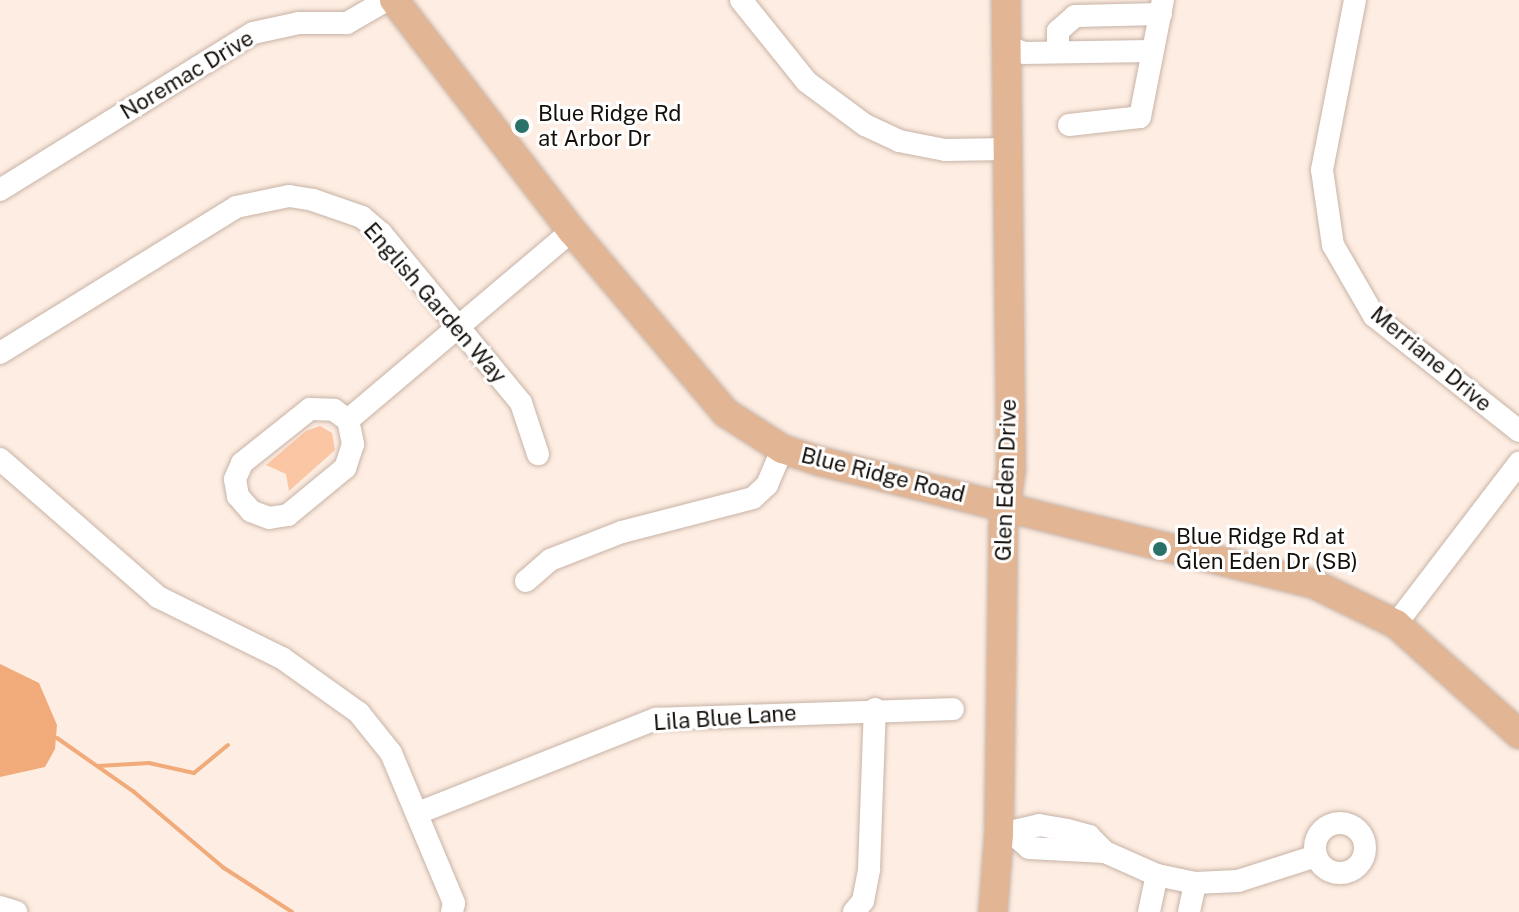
<!DOCTYPE html>
<html>
<head>
<meta charset="utf-8">
<style>
	body { margin:0 }
	#map { position:relative; width:1519px; height:912px; overflow:hidden; background:#feede2; font-family:"Public Sans",sans-serif }
	div>[style] { position:absolute }
	.green>* { inset:0; background:#fac6a3 }
	.water>* { inset:0; background:#f1aa79 }
	.stream>* { height:4px; margin:-2px; padding:0 2px; transform-origin:2px; border-radius:2px; background:#f1aa79 }
	.roads { filter:drop-shadow(0 0 2px #c7b3a6) drop-shadow(0 0 2px #c7b3a6) }
	.minor>* { height:22px; margin:-11px; padding:0 11px; transform-origin:11px; border-radius:11px; background:#fff }
	.minor>.ring { margin:-11px; padding:0; box-sizing:content-box; background:none; border:22px solid #fff; border-radius:50% }
	.major>* { height:28px; margin:-14px; padding:0 14px; transform-origin:14px; border-radius:14px; background:#e2b594 }
	.dots>* { width:22px; height:22px; translate:-50% -50%; box-sizing:border-box; border:4px solid #fff; border-radius:50% }
	span { translate:-50% -50%; white-space:nowrap; text-align:center; line-height:1.15; -webkit-text-stroke:6px #fff; paint-order:stroke }
	.street-label { font-size:22px; color:#16100b }
	.poi-label { font-size:22px; color:#16100b }
	.left { translate:0 -50%; text-align:left }
</style>
</head>
<body>
<div id="map">
	<div class="green">
		<div style="clip-path:polygon(320px 426px,332px 433px,335px 450px,289px 491px,286px 474px,266px 465px,306px 431px)"></div>
	</div>
	<div class="water">
		<div style="clip-path:polygon(0 664px,39px 683px,57px 725px,55px 749px,45px 767px,0 777px)"></div>
	</div>
	<div class="stream">
		<div style="left:57px;top:738px;width:94px;rotate:35deg"></div>
		<div style="left:134px;top:792px;width:118px;rotate:40.2deg"></div>
		<div style="left:224px;top:868px;width:81px;rotate:32.9deg"></div>
		<div style="left:98px;top:766px;width:51px;rotate:-3.4deg"></div>
		<div style="left:149px;top:763px;width:46px;rotate:12.5deg"></div>
		<div style="left:194px;top:773px;width:44px;rotate:-39.5deg"></div>
	</div>
	<div class="roads">
		<div class="minor">
			<div style="left:741px;top:0;width:105px;rotate:51.2deg"></div>
			<div style="left:807px;top:82px;width:72px;rotate:36.6deg"></div>
			<div style="left:865px;top:125px;width:38px;rotate:25deg"></div>
			<div style="left:899px;top:141px;width:47px;rotate:11.1deg"></div>
			<div style="left:945px;top:150px;width:63px;rotate:-0.9deg"></div>
			<div style="left:1355px;top:0;width:173px;rotate:101deg"></div>
			<div style="left:1322px;top:170px;width:76px;rotate:81.7deg"></div>
			<div style="left:1333px;top:245px;width:82px;rotate:60deg"></div>
			<div style="left:1374px;top:316px;width:185px;rotate:38.4deg"></div>
			<div style="left:1006px;top:46px;width:19px;rotate:21deg"></div>
			<div style="left:1024px;top:53px;width:127px;rotate:-0.9deg"></div>
			<div style="left:1058px;top:52px;width:21px;rotate:-90deg"></div>
			<div style="left:1058px;top:31px;width:23px;rotate:-41deg"></div>
			<div style="left:1075px;top:16px;width:86px;rotate:-1.3deg"></div>
			<div style="left:1069px;top:125px;width:71px;rotate:-6.4deg"></div>
			<div style="left:1140px;top:117px;width:119px;rotate:-78.9deg"></div>
			<div style="left:0;top:190px;width:298px;rotate:-31.8deg"></div>
			<div style="left:253px;top:33px;width:47px;rotate:-12.3deg"></div>
			<div style="left:299px;top:23px;width:48px"></div>
			<div style="left:347px;top:23px;width:46px;rotate:-29.9deg"></div>
			<div style="left:0;top:353px;width:278px;rotate:-31.7deg"></div>
			<div style="left:236px;top:207px;width:54px;rotate:-11.7deg"></div>
			<div style="left:289px;top:196px;width:24px;rotate:9deg"></div>
			<div style="left:313px;top:200px;width:52px;rotate:19.1deg"></div>
			<div style="left:362px;top:217px;width:25px;rotate:40deg"></div>
			<div style="left:381px;top:233px;width:220px;rotate:50.5deg"></div>
			<div style="left:521px;top:403px;width:54px;rotate:71.6deg"></div>
			<div style="left:310px;top:409px;width:24px;rotate:2deg"></div>
			<div style="left:334px;top:410px;width:17px;rotate:36deg"></div>
			<div style="left:348px;top:420px;width:25px;rotate:78deg"></div>
			<div style="left:353px;top:444px;width:25px;rotate:108deg"></div>
			<div style="left:345px;top:468px;width:74px;rotate:140.5deg"></div>
			<div style="left:288px;top:515px;width:19px;rotate:171deg"></div>
			<div style="left:269px;top:518px;width:19px;rotate:-159deg"></div>
			<div style="left:251px;top:511px;width:20px;rotate:-131deg"></div>
			<div style="left:238px;top:496px;width:17px;rotate:-100deg"></div>
			<div style="left:235px;top:479px;width:17px;rotate:-66deg"></div>
			<div style="left:242px;top:463px;width:87px;rotate:-38.5deg"></div>
			<div style="left:348px;top:420px;width:293px;rotate:-40.2deg"></div>
			<div style="left:0;top:459px;width:210px;rotate:41.1deg"></div>
			<div style="left:158px;top:597px;width:138px;rotate:26.2deg"></div>
			<div style="left:282px;top:658px;width:95px;rotate:35.5deg"></div>
			<div style="left:359px;top:713px;width:51px;rotate:51.3deg"></div>
			<div style="left:391px;top:753px;width:163px;rotate:67.2deg"></div>
			<div style="left:454px;top:903px;width:9px;rotate:103deg"></div>
			<div style="left:526px;top:581px;width:32px;rotate:-41deg"></div>
			<div style="left:550px;top:560px;width:77px;rotate:-21.3deg"></div>
			<div style="left:622px;top:532px;width:135px;rotate:-14.5deg"></div>
			<div style="left:753px;top:498px;width:19px;rotate:-43deg"></div>
			<div style="left:767px;top:485px;width:39px;rotate:-67deg"></div>
			<div style="left:1396px;top:624px;width:203px;rotate:-52.6deg"></div>
			<div style="left:418px;top:813px;width:256px;rotate:-21.6deg"></div>
			<div style="left:656px;top:719px;width:297px;rotate:-1.9deg"></div>
			<div class="ring" style="left:1315px;top:823px;width:28px;height:28px"></div>
			<div style="left:1001px;top:834px;width:39px;rotate:-13deg"></div>
			<div style="left:1039px;top:825px;width:28px;rotate:10deg"></div>
			<div style="left:1067px;top:830px;width:23px;rotate:15deg"></div>
			<div style="left:1089px;top:836px;width:23px;rotate:45deg"></div>
			<div style="left:1013px;top:834px;width:21px;rotate:41deg"></div>
			<div style="left:1029px;top:848px;width:76px;rotate:3deg"></div>
			<div style="left:1105px;top:852px;width:57px;rotate:23.9deg"></div>
			<div style="left:1157px;top:875px;width:39px;rotate:12deg"></div>
			<div style="left:1195px;top:883px;width:43px;rotate:-2.7deg"></div>
			<div style="left:1238px;top:881px;width:82px;rotate:-17.8deg"></div>
			<div style="left:0;top:907px;width:17px;rotate:17deg"></div>
			<div style="left:854px;top:912px;width:14px;rotate:-51deg"></div>
			<div style="left:863px;top:901px;width:33px;rotate:-79deg"></div>
			<div style="left:869px;top:869px;width:160px;rotate:-87.9deg"></div>
			<div style="left:1149px;top:912px;width:38px;rotate:-78deg"></div>
			<div style="left:1189px;top:912px;width:30px;rotate:-78deg"></div>
		</div>
		<div class="major">
			<div style="left:394px;top:0;width:292px;rotate:52.4deg"></div>
			<div style="left:572px;top:231px;width:238px;rotate:49.8deg"></div>
			<div style="left:726px;top:413px;width:67px;rotate:32.7deg"></div>
			<div style="left:782px;top:449px;width:39px;rotate:18deg"></div>
			<div style="left:819px;top:461px;width:510px;rotate:13.95deg"></div>
			<div style="left:1314px;top:584px;width:91px;rotate:26deg"></div>
			<div style="left:1396px;top:624px;width:165px;rotate:41.8deg"></div>
			<div style="left:993px;top:912px;width:78px;rotate:-85.6deg"></div>
			<div style="left:999px;top:834px;width:305px;rotate:-89.2deg"></div>
			<div style="left:1003px;top:529px;width:61px;rotate:-82.4deg"></div>
			<div style="left:1011px;top:469px;width:469px;rotate:-90.6deg"></div>
		</div>
	</div>
	<div class="dots">
		<div style="left:522px;top:126px;background:#2a7269"></div>
		<div style="left:1160px;top:549px;background:#2a7269"></div>
	</div>
	<div class="street-label">
		<span style="left:187px;top:75px;rotate:-31deg">Noremac Drive</span>
		<span style="left:435px;top:303px;rotate:49deg">English Garden Way</span>
		<span style="left:1431px;top:359px;rotate:40deg">Merriane Drive</span>
		<span style="left:883px;top:475px;rotate:14deg">Blue Ridge Road</span>
		<span style="left:1006px;top:480px;rotate:-88deg">Glen Eden Drive</span>
		<span style="left:725px;top:718px;rotate:-4deg">Lila Blue Lane</span>
	</div>
	<div class="poi-label">
		<span class="left" style="left:538px;top:126px">Blue Ridge Rd<br>at Arbor Dr</span>
		<span class="left" style="left:1176px;top:549px">Blue Ridge Rd at<br>Glen Eden Dr (SB)</span>
	</div>
</div>
</body>
</html>
